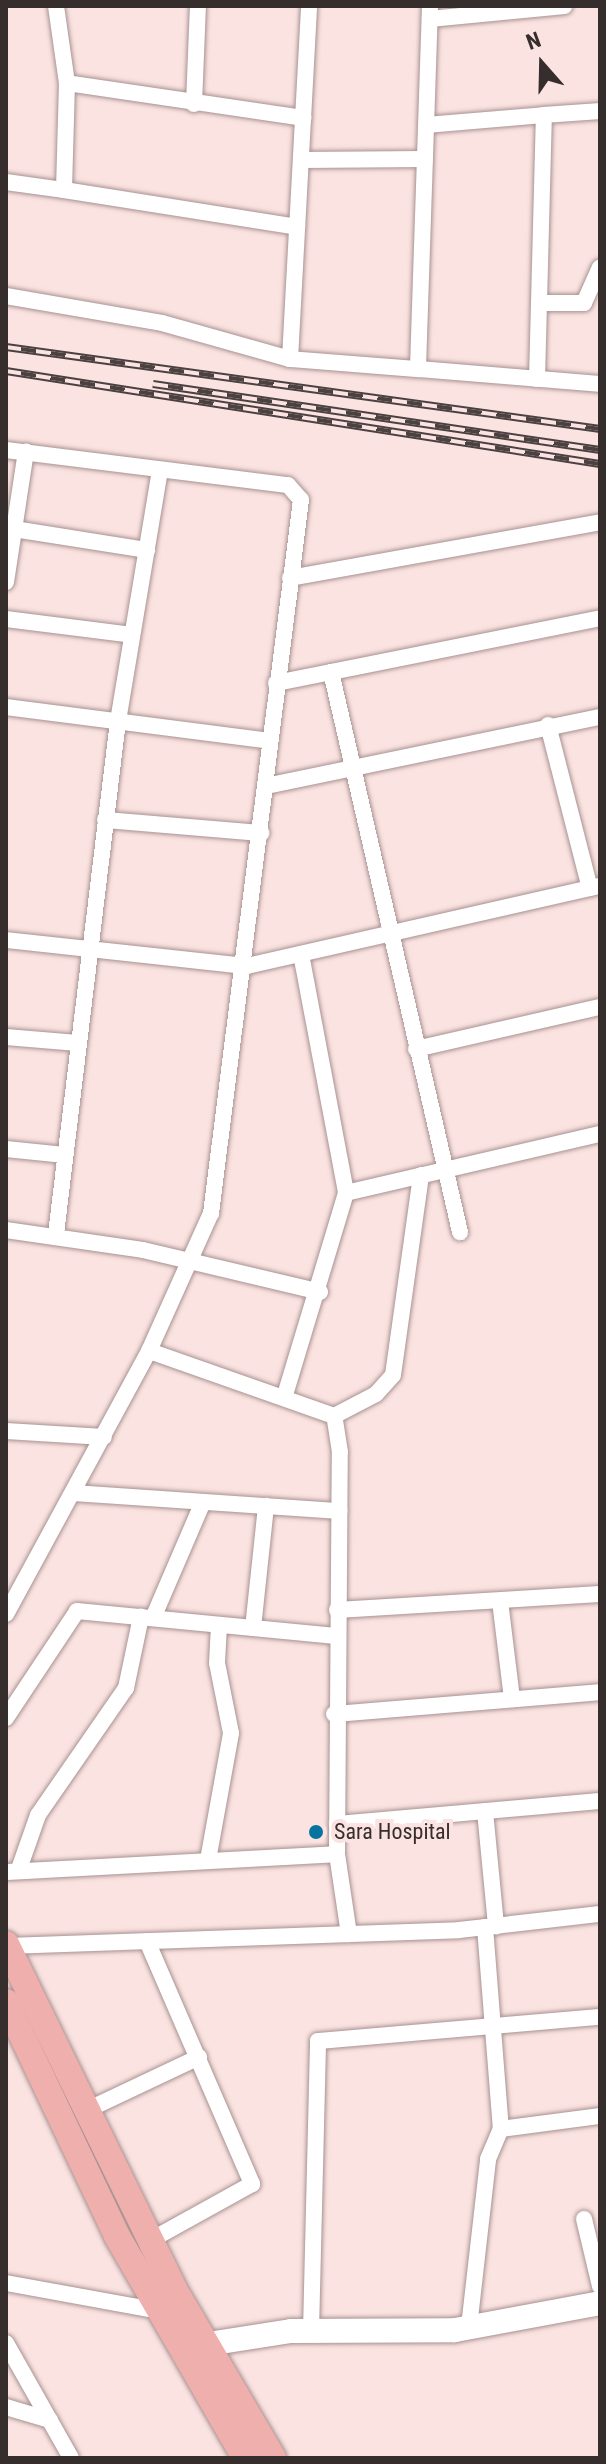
<!DOCTYPE html>
<html>
<head>
<meta charset="utf-8">
<style>
	body { margin:0 }
	#map { position:relative; width:606px; height:2464px; overflow:hidden; background:#fae3e1; font-family:"Roboto Condensed",sans-serif }
	div>[style] { position:absolute }
	.roads { filter:drop-shadow(0 0 2px #a89291) drop-shadow(0 0 2px #a89291) }
	.street>* { height:16px; margin:-8px; padding:0 8px; transform-origin:8px; border-radius:8px; background:#fff }
	.secondary>* { height:24px; margin:-12px; padding:0 12px; transform-origin:12px; border-radius:12px; background:#fff }
	.primary>* { height:26px; margin:-13px; padding:0 13px; transform-origin:13px; border-radius:13px; background:#eeafad }
	.rail>* { height:8px; margin-top:-4px; transform-origin:0; background:repeating-linear-gradient(90deg,#fae3e1 0 15px,#4c4141 0 30px); box-sizing:border-box; border-block:2px solid #4c4141 }
	.dots>* { width:22px; height:22px; translate:-50% -50%; box-sizing:border-box; border:4px solid #fae3e1; border-radius:50% }
	span { translate:-50% -50%; white-space:nowrap; text-align:center; line-height:1.15; -webkit-text-stroke:8px #fae3e1; paint-order:stroke }
	.poi-label { font-size:22px; color:#362d2d }
	.left { translate:0 -50%; text-align:left }
	.frame { position:absolute; inset:0; border:8px solid #362d2d; pointer-events:none }
	.north { position:absolute; left:502px; top:24px; width:80px; height:80px; -webkit-text-stroke:6px #fae3e1; paint-order:stroke; rotate:340deg; font-size:22px; font-weight:700; line-height:32px; text-align:center; color:#362d2d }
	.north::after { content:''; display:block; margin:auto; width:28px; height:36px; background:#362d2d; clip-path:polygon(50% 0,100% 100%,50% 72%,0 100%) }
</style>
</head>
<body>
<div id="map">
	<div class="roads">
		<div class="street">
			<div style="left:56px;top:6px;width:78px;rotate:81.9deg"></div>
			<div style="left:430px;top:6px;width:363px;rotate:91.9deg"></div>
			<div style="left:418px;top:369px;width:183px;rotate:4.7deg"></div>
			<div style="left:430px;top:19px;width:135px;rotate:-5.5deg"></div>
			<div style="left:194px;top:104px;width:98px;rotate:-87.7deg"></div>
			<div style="left:426px;top:125px;width:118px;rotate:-4.8deg"></div>
			<div style="left:301px;top:160px;width:124px;rotate:-0.5deg"></div>
			<div style="left:6px;top:182px;width:59px;rotate:7.9deg"></div>
			<div style="left:64px;top:190px;width:107px;rotate:-88.4deg"></div>
			<div style="left:67px;top:83px;width:239px;rotate:8.4deg"></div>
			<div style="left:64px;top:190px;width:236px;rotate:9deg"></div>
			<div style="left:6px;top:296px;width:158px;rotate:9.8deg"></div>
			<div style="left:162px;top:323px;width:133px;rotate:15.7deg"></div>
			<div style="left:290px;top:359px;width:128px;rotate:4.5deg"></div>
			<div style="left:540px;top:303px;width:44px"></div>
			<div style="left:584px;top:303px;width:39px;rotate:-66deg"></div>
			<div style="left:290px;top:359px;width:354px;rotate:-86.9deg"></div>
			<div style="left:537px;top:379px;width:264px;rotate:-88.5deg"></div>
			<div style="left:544px;top:115px;width:56px;rotate:-4.1deg"></div>
			<div style="left:6px;top:450px;width:284px;rotate:7.1deg"></div>
			<div style="left:288px;top:485px;width:20px;rotate:49deg"></div>
			<div style="left:301px;top:500px;width:719px;rotate:97.19deg"></div>
			<div style="left:211px;top:1213px;width:151px;rotate:114.2deg"></div>
			<div style="left:149px;top:1351px;width:299px;rotate:118.5deg"></div>
			<div style="left:14px;top:529px;width:135px;rotate:9deg"></div>
			<div style="left:290px;top:578px;width:315px;rotate:-10.2deg"></div>
			<div style="left:6px;top:582px;width:132px;rotate:-81.3deg"></div>
			<div style="left:6px;top:619px;width:127px;rotate:7.2deg"></div>
			<div style="left:331px;top:672px;width:575px;rotate:77.03deg"></div>
			<div style="left:276px;top:683px;width:330px;rotate:-11.3deg"></div>
			<div style="left:6px;top:707px;width:266px;rotate:7.3deg"></div>
			<div style="left:548px;top:725px;width:168px;rotate:75.6deg"></div>
			<div style="left:266px;top:786px;width:341px;rotate:-11.7deg"></div>
			<div style="left:105px;top:820px;width:157px;rotate:4.8deg"></div>
			<div style="left:6px;top:940px;width:242px;rotate:6.2deg"></div>
			<div style="left:247px;top:966px;width:362px;rotate:-12.8deg"></div>
			<div style="left:301px;top:954px;width:243px;rotate:79.3deg"></div>
			<div style="left:346px;top:1193px;width:261px;rotate:-13.1deg"></div>
			<div style="left:6px;top:1037px;width:72px;rotate:4.8deg"></div>
			<div style="left:416px;top:1049px;width:189px;rotate:-12.9deg"></div>
			<div style="left:6px;top:1149px;width:59px;rotate:5.8deg"></div>
			<div style="left:6px;top:1230px;width:138px;rotate:8.3deg"></div>
			<div style="left:143px;top:1250px;width:182px;rotate:13.3deg"></div>
			<div style="left:56px;top:1234px;width:517px;rotate:-83.11deg"></div>
			<div style="left:118px;top:721px;width:254px;rotate:-80.5deg"></div>
			<div style="left:285px;top:1395px;width:211px;rotate:-73.2deg"></div>
			<div style="left:334px;top:1416px;width:47px;rotate:-27.6deg"></div>
			<div style="left:376px;top:1394px;width:25px;rotate:-48deg"></div>
			<div style="left:393px;top:1375px;width:202px;rotate:-82deg"></div>
			<div style="left:6px;top:1431px;width:98px;rotate:3.5deg"></div>
			<div style="left:74px;top:1493px;width:266px;rotate:3.9deg"></div>
			<div style="left:500px;top:1601px;width:99px;rotate:83deg"></div>
			<div style="left:337px;top:1610px;width:263px;rotate:-3.5deg"></div>
			<div style="left:153px;top:1618px;width:126px;rotate:-66.7deg"></div>
			<div style="left:253px;top:1628px;width:123px;rotate:-83.9deg"></div>
			<div style="left:334px;top:1714px;width:267px;rotate:-4.7deg"></div>
			<div style="left:6px;top:1718px;width:128px;rotate:-56.4deg"></div>
			<div style="left:77px;top:1611px;width:260px;rotate:5.5deg"></div>
			<div style="left:485px;top:1811px;width:116px;rotate:84.5deg"></div>
			<div style="left:337px;top:1824px;width:264px;rotate:-5deg"></div>
			<div style="left:337px;top:1854px;width:81px;rotate:81.5deg"></div>
			<div style="left:208px;top:1860px;width:129px;rotate:-79.7deg"></div>
			<div style="left:231px;top:1733px;width:71px;rotate:-101.3deg"></div>
			<div style="left:217px;top:1663px;width:38px;rotate:-87deg"></div>
			<div style="left:19px;top:1869px;width:57px;rotate:-70.6deg"></div>
			<div style="left:38px;top:1815px;width:155px;rotate:-55.3deg"></div>
			<div style="left:126px;top:1688px;width:73px;rotate:-78.1deg"></div>
			<div style="left:6px;top:1872px;width:331px;rotate:-3.1deg"></div>
			<div style="left:337px;top:1854px;width:402px;rotate:-89.6deg"></div>
			<div style="left:340px;top:1452px;width:36px;rotate:-99deg"></div>
			<div style="left:334px;top:1416px;width:196px;rotate:-160.6deg"></div>
			<div style="left:485px;top:1927px;width:203px;rotate:85.5deg"></div>
			<div style="left:501px;top:2129px;width:100px;rotate:-7.5deg"></div>
			<div style="left:147px;top:1941px;width:265px;rotate:66.6deg"></div>
			<div style="left:252px;top:2184px;width:115px;rotate:151deg"></div>
			<div style="left:7px;top:1946px;width:452px;rotate:-2deg"></div>
			<div style="left:459px;top:1930px;width:142px;rotate:-6.5deg"></div>
			<div style="left:87px;top:2110px;width:124px;rotate:-25.3deg"></div>
			<div style="left:584px;top:2219px;width:69px;rotate:76.6deg"></div>
			<div style="left:6px;top:2283px;width:157px;rotate:10.3deg"></div>
			<div style="left:469px;top:2327px;width:169px;rotate:-83.5deg"></div>
			<div style="left:488px;top:2159px;width:33px;rotate:-67deg"></div>
			<div style="left:311px;top:2331px;width:290px;rotate:-88.6deg"></div>
			<div style="left:318px;top:2041px;width:283px;rotate:-4.9deg"></div>
			<div style="left:6px;top:2343px;width:132px;rotate:60.5deg"></div>
			<div style="left:6px;top:2407px;width:46px;rotate:16.5deg"></div>
		</div>
		<div class="secondary">
			<div style="left:192px;top:2354px;width:19px;rotate:-32deg"></div>
			<div style="left:208px;top:2344px;width:84px;rotate:-8.9deg"></div>
			<div style="left:291px;top:2331px;width:164px;rotate:-0.3deg"></div>
			<div style="left:455px;top:2330px;width:147px;rotate:-10.5deg"></div>
		</div>
		<div class="primary">
			<div style="left:6px;top:1944px;width:384px;rotate:64deg"></div>
			<div style="left:174px;top:2289px;width:196px;rotate:59.6deg"></div>
			<div style="left:6px;top:2002px;width:259px;rotate:64.6deg"></div>
			<div style="left:117px;top:2236px;width:256px;rotate:60deg"></div>
		</div>
	</div>
	<div class="rail">
		<div style="left:6px;top:347px;width:600px;rotate:7.86deg"></div>
		<div style="left:6px;top:371px;width:601px;rotate:8.9deg"></div>
		<div style="left:153px;top:384px;width:452px;rotate:8.4deg"></div>
	</div>
	<div class="dots">
		<div style="left:316px;top:1832px;background:#05749f"></div>
	</div>
	<div class="poi-label">
		<span class="left" style="left:334px;top:1832px">Sara Hospital</span>
	</div>
	<div class="frame"></div>
	<div class="north">N</div>
</div>
</body>
</html>
